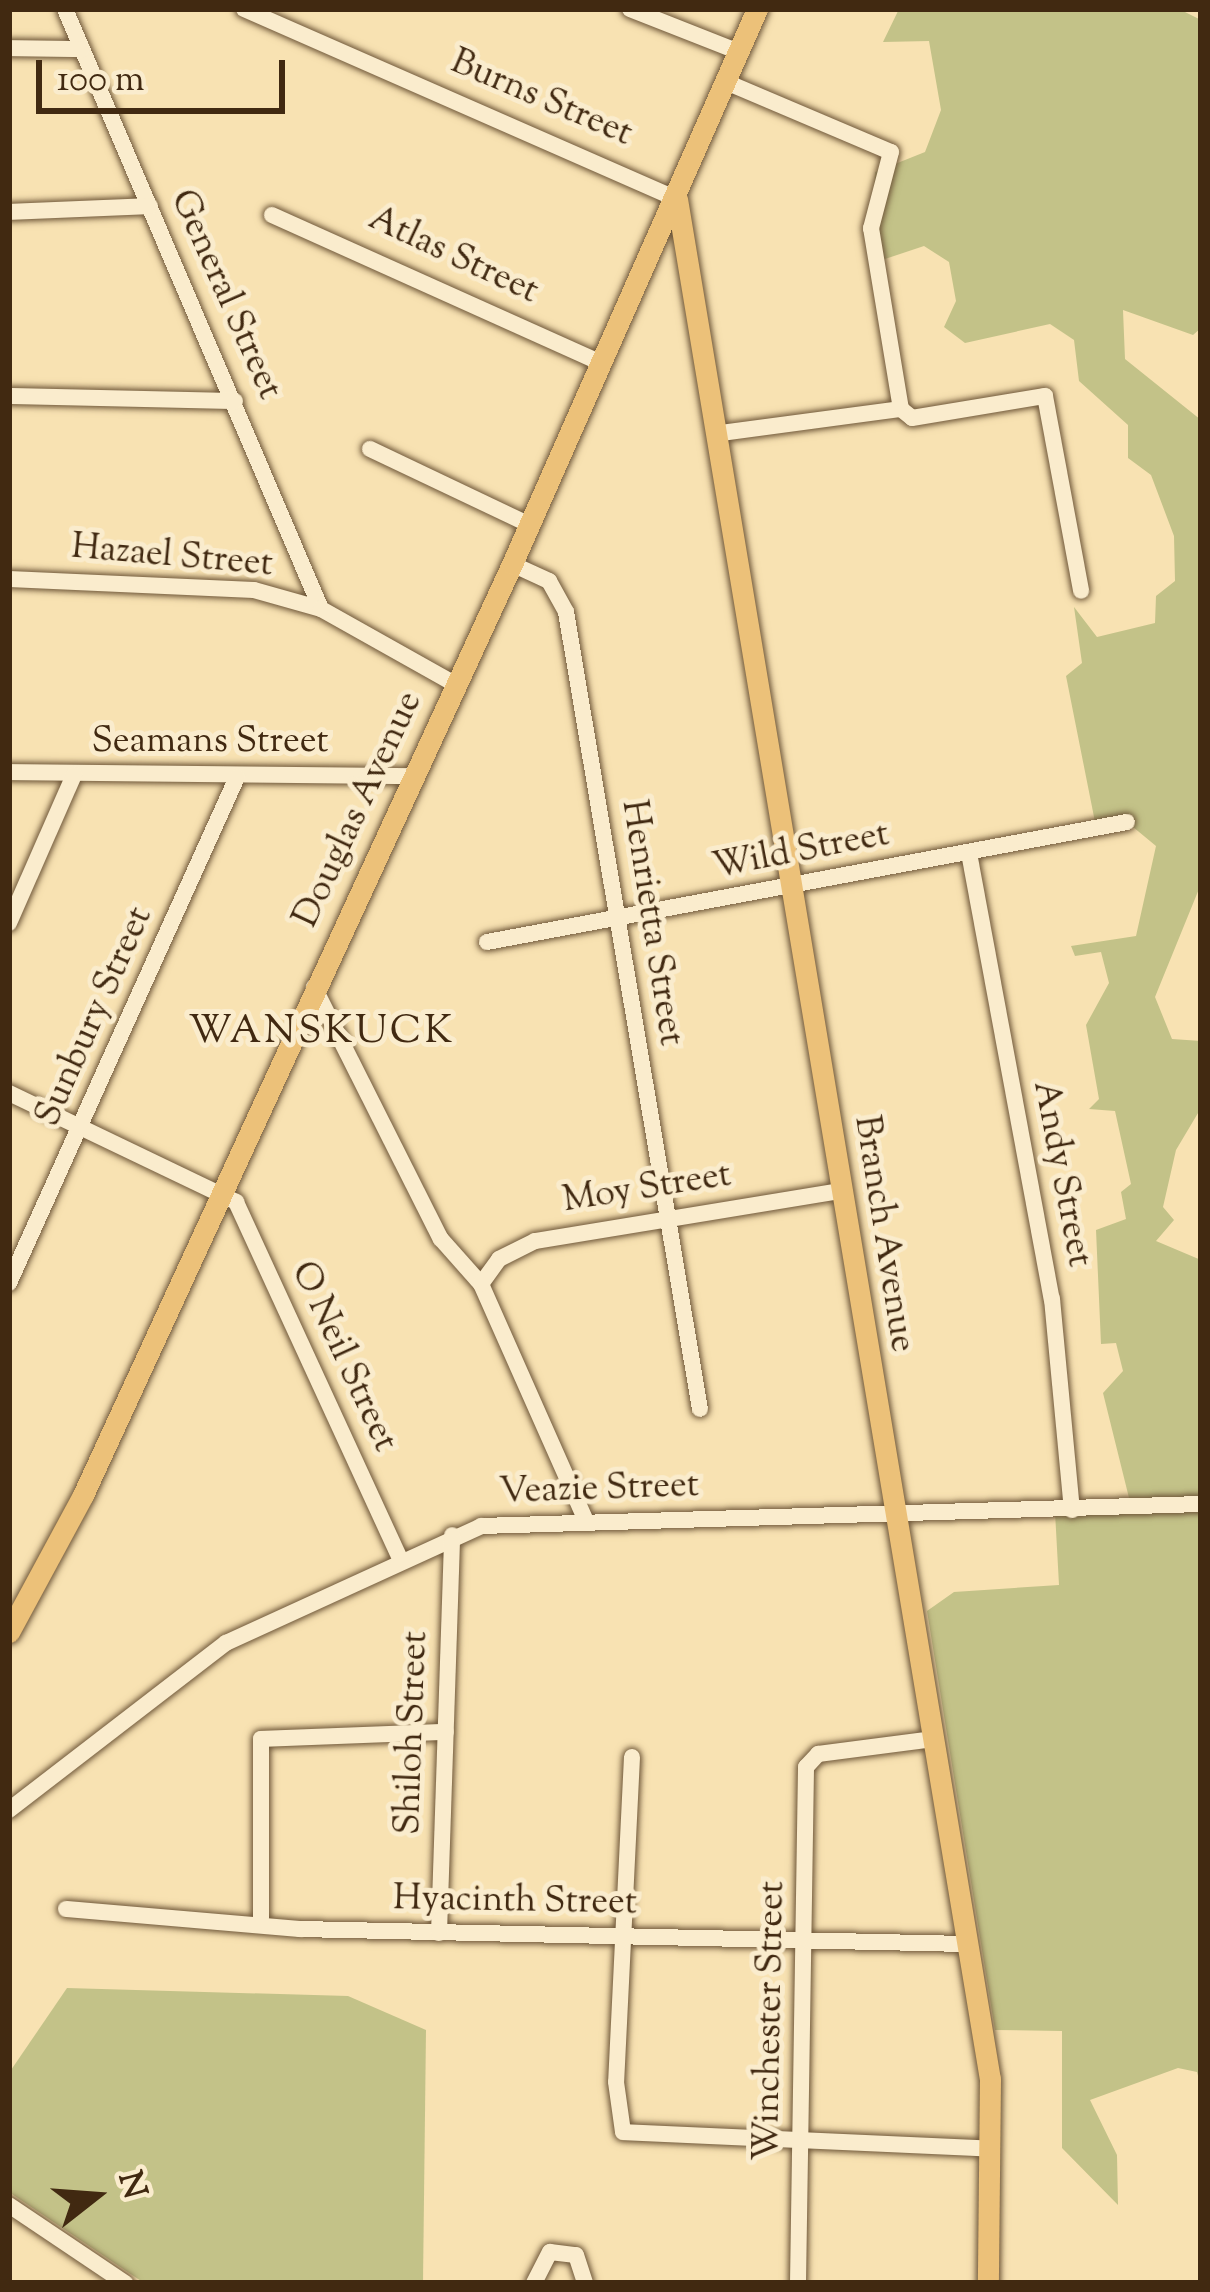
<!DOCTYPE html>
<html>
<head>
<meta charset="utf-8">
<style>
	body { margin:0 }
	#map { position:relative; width:1210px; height:2292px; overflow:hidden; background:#f8e2b2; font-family:"Sorts Mill Goudy",serif }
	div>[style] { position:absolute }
	.green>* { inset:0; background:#c3c288 }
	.roads { filter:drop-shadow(0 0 3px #6f5739) drop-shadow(0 0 3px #6f5739) }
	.minor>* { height:16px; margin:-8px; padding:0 8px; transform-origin:8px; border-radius:8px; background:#faeccd }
	.major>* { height:21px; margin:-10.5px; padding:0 10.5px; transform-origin:10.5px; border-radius:10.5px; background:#ecc179 }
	span { translate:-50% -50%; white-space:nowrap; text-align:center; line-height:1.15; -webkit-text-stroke:10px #faeccd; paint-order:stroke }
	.street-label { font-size:36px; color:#412911 }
	.neighbourhood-label { font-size:39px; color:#412911; letter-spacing:3px }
	.frame { position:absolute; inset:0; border:12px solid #412911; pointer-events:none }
	.north { position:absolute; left:36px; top:2136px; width:120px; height:120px; -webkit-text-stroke:9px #faeccd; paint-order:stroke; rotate:73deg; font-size:33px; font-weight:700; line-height:48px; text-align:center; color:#412911 }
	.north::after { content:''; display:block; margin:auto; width:42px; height:54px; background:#412911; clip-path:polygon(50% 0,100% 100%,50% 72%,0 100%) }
	.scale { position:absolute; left:36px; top:60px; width:249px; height:54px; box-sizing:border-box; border:6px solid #412911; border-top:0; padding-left:15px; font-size:36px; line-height:42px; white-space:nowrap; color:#412911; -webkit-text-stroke:9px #faeccd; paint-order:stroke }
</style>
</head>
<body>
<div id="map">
	<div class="green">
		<div style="clip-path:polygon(899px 9px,1179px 9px,1201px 20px,1201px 328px,1193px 335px,1123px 310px,1125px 359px,1201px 420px,1201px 884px,1155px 997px,1172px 1039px,1201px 1041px,1201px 1108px,1176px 1150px,1163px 1207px,1174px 1220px,1156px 1241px,1201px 1260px,1201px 2087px,1197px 2072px,1178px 2068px,1090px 2100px,1117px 2155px,1118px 2205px,1062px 2148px,1062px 2031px,995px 2030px,927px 1611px,954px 1592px,1059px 1585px,1055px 1512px,1131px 1506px,1103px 1393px,1123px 1371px,1116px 1343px,1101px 1344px,1096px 1230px,1126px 1219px,1121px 1192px,1131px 1184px,1115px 1111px,1089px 1109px,1099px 1099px,1086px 1025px,1109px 983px,1101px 952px,1075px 956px,1071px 946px,1136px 936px,1156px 846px,1127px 822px,1096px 827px,1066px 676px,1082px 663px,1074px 607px,1097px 637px,1155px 623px,1156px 596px,1175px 581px,1174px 536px,1151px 475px,1128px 458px,1128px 425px,1079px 381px,1074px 340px,1050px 324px,965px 343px,944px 327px,956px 301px,949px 262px,924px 246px,870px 264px,875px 172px,925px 152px,941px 110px,929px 41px,883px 42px)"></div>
		<div style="clip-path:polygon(67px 1988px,348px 1996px,426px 2030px,423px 2283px,144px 2283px,9px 2192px,9px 2073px)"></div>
	</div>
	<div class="roads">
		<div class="minor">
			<div style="left:65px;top:9px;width:652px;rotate:66.89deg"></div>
			<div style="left:244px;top:9px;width:473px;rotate:23.7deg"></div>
			<div style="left:630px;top:9px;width:117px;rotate:21.5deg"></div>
			<div style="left:9px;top:48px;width:73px;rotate:0.8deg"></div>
			<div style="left:726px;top:82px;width:179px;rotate:23deg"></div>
			<div style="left:891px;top:152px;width:79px;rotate:104.7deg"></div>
			<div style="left:871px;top:228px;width:183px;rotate:80.6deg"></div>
			<div style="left:9px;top:212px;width:141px;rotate:-2.4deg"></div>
			<div style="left:272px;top:215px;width:363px;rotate:24.2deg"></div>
			<div style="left:9px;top:396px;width:226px;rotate:1.3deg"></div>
			<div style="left:901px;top:409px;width:14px;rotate:39deg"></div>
			<div style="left:912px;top:418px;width:135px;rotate:-9.4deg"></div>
			<div style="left:1045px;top:396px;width:198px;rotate:79.5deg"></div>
			<div style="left:721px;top:433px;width:182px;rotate:-7.6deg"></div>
			<div style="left:370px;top:449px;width:177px;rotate:25.4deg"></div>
			<div style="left:512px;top:564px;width:41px;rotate:24.7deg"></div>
			<div style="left:549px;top:581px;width:35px;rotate:61deg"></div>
			<div style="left:566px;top:612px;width:808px;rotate:80.46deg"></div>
			<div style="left:9px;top:579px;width:245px;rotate:2.6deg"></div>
			<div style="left:254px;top:590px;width:70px;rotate:15.8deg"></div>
			<div style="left:321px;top:609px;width:151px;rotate:29.3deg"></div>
			<div style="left:9px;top:772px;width:402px;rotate:0.6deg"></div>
			<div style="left:969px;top:853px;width:454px;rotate:79.5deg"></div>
			<div style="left:1052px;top:1299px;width:212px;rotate:84.6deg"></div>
			<div style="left:9px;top:923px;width:162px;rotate:-66.3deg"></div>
			<div style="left:487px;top:942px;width:651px;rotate:-10.62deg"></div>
			<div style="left:314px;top:987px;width:282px;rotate:63.3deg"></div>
			<div style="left:441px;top:1239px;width:60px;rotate:48.4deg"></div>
			<div style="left:481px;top:1284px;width:261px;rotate:66.1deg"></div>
			<div style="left:9px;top:1093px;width:252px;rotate:25.6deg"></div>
			<div style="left:236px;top:1202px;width:391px;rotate:65.3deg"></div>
			<div style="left:9px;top:1283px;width:555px;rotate:-65.74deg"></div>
			<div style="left:481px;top:1284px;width:31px;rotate:-54deg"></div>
			<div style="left:499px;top:1259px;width:40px;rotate:-26.6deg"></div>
			<div style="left:535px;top:1241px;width:311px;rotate:-9.3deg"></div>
			<div style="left:632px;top:1757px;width:325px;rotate:92.8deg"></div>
			<div style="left:616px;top:2082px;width:50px;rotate:82deg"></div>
			<div style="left:623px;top:2132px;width:368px;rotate:2.6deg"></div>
			<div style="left:9px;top:1810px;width:274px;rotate:-37.6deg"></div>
			<div style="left:226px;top:1643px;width:281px;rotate:-24.6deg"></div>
			<div style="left:481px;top:1526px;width:720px;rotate:-1.75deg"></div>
			<div style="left:66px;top:1909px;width:235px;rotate:4.9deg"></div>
			<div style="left:300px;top:1929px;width:666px;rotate:1.29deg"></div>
			<div style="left:261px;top:1918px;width:179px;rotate:-90deg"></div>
			<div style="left:261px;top:1739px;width:185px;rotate:-2.2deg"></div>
			<div style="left:439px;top:1933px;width:398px;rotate:-88.1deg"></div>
			<div style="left:9px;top:2205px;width:140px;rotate:33.9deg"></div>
			<div style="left:534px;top:2283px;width:35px;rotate:-63deg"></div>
			<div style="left:550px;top:2252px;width:26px;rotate:7deg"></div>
			<div style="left:576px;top:2255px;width:29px;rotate:72deg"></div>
			<div style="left:798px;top:2283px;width:516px;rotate:-89.11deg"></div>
			<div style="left:806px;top:1767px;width:18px;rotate:-47deg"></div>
			<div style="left:818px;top:1754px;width:116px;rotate:-7.4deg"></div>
		</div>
		<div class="major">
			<div style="left:677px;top:199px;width:1906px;rotate:80.55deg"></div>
			<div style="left:990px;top:2079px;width:204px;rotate:90.6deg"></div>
			<div style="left:9px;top:1632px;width:156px;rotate:-61.6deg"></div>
			<div style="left:83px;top:1495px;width:1025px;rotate:-65.26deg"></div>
			<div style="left:512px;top:564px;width:607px;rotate:-66.18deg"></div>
		</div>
	</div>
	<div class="street-label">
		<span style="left:541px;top:99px;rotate:23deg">Burns Street</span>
		<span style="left:453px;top:256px;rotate:25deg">Atlas Street</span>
		<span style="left:225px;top:295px;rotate:66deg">General Street</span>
		<span style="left:172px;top:557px;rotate:5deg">Hazael Street</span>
		<span style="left:210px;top:743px">Seamans Street</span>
		<span style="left:359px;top:810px;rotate:-65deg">Douglas Avenue</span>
		<span style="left:801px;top:852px;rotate:-11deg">Wild Street</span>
		<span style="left:651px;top:923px;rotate:81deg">Henrietta Street</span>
		<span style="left:95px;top:1017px;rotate:-66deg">Sunbury Street</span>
		<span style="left:1061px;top:1174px;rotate:79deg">Andy Street</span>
		<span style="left:647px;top:1189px;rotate:-9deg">Moy Street</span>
		<span style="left:883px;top:1234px;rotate:81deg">Branch Avenue</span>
		<span style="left:343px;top:1357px;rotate:65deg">O Neil Street</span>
		<span style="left:599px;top:1490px;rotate:-2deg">Veazie Street</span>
		<span style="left:413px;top:1733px;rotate:-88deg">Shiloh Street</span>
		<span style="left:515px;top:1902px;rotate:1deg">Hyacinth Street</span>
		<span style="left:771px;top:2021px;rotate:-89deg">Winchester Street</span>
	</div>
	<div class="neighbourhood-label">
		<span style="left:322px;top:1033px">WANSKUCK</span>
	</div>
	<div class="frame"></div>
	<div class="north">N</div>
	<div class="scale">100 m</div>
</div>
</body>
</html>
